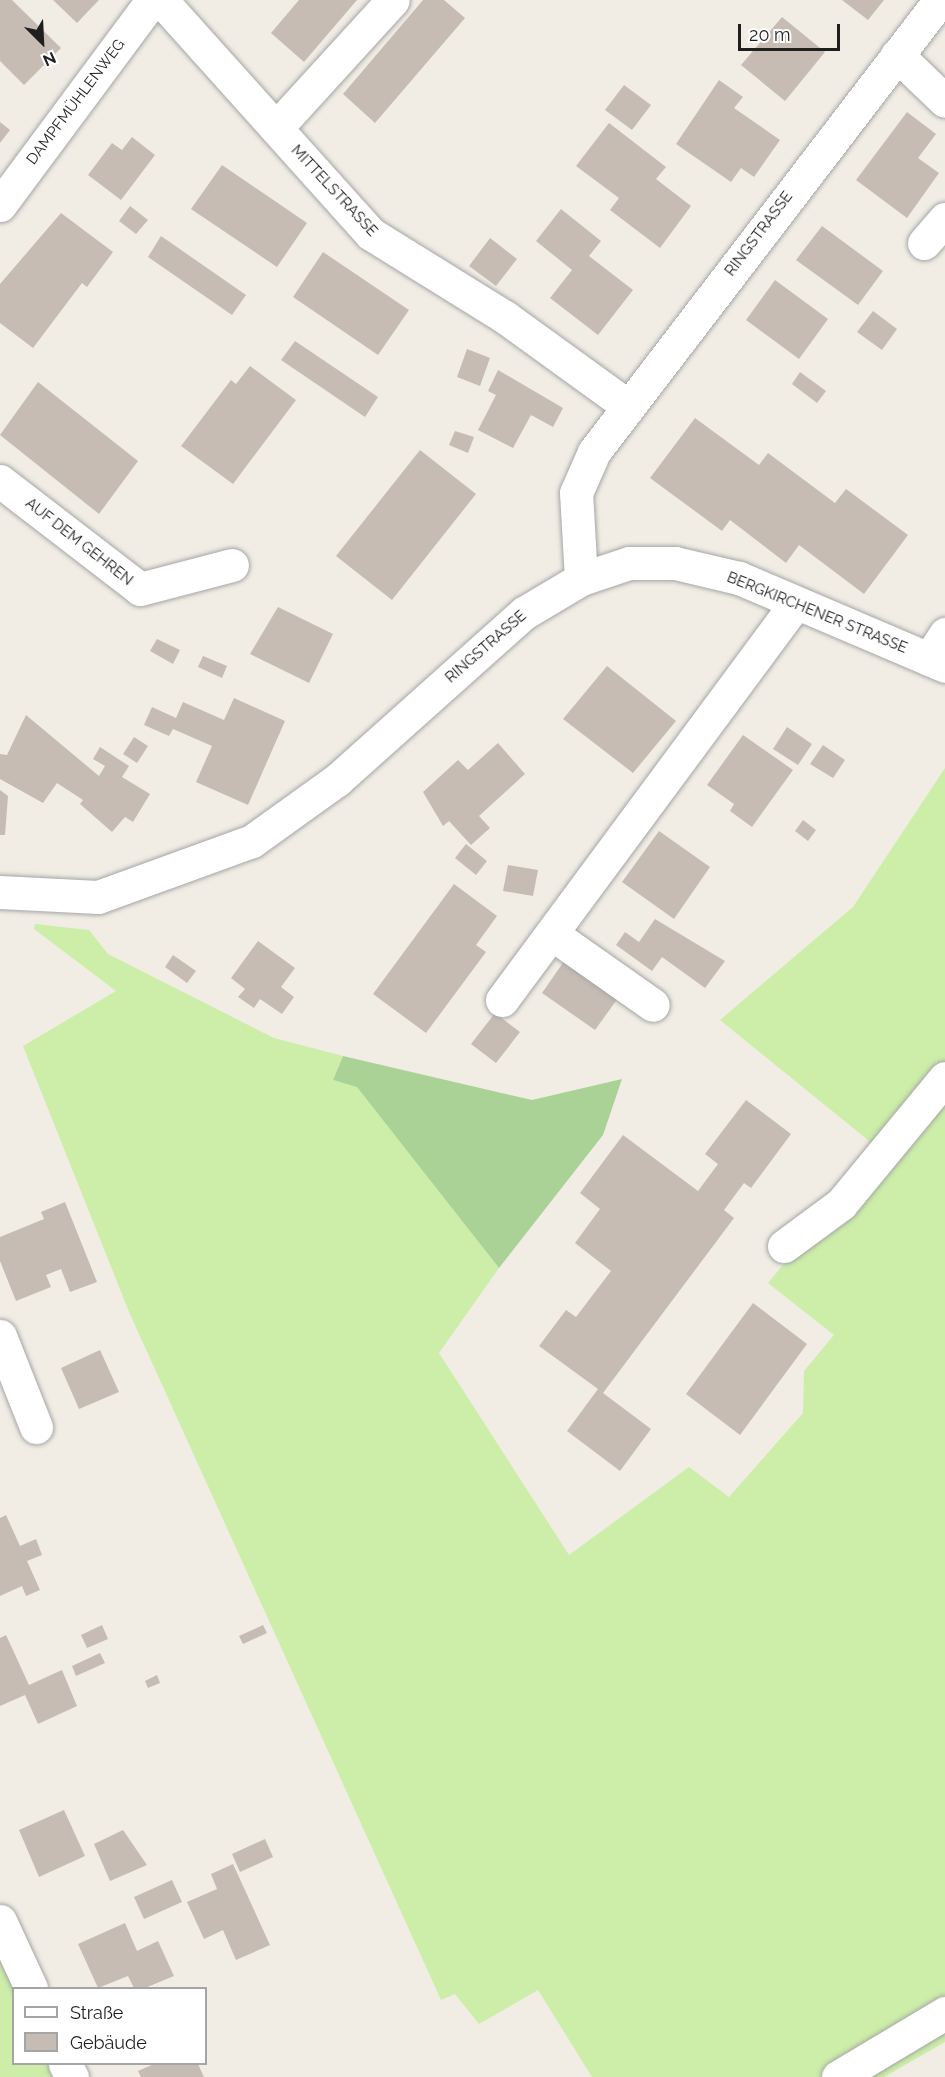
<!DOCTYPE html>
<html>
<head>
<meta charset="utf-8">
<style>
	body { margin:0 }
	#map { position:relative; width:945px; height:2077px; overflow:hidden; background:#f1ede5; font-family:Raleway,sans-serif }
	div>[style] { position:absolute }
	.grass>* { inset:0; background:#cceea8 }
	.forest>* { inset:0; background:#aad297 }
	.building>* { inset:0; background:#c6bcb4 }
	.roads { filter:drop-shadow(0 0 2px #a6a6a6) drop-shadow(0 0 2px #a6a6a6) }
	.minor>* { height:33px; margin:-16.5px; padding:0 16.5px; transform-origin:16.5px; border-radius:16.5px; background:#fff }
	span { translate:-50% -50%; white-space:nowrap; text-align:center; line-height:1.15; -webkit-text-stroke:4.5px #fff; paint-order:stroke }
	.street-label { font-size:15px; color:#1f1f1f }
	.legend { position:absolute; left:12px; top:1987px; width:195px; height:78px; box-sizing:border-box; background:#fff; border:2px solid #a5a5a5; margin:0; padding:8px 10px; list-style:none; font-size:18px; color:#1f1f1f }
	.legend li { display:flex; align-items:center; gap:12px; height:30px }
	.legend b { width:30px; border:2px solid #a5a5a5 }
	.north { position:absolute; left:12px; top:12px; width:60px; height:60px; -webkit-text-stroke:4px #fff; paint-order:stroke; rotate:156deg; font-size:16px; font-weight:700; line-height:24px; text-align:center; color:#1f1f1f }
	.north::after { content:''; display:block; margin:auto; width:21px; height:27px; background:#1f1f1f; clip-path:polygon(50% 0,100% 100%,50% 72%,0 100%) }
	.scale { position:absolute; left:738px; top:24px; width:102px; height:27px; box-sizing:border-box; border:3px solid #1f1f1f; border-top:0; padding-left:8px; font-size:18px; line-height:21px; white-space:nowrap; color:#1f1f1f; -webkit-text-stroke:4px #fff; paint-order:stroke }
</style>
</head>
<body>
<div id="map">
	<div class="grass">
		<div style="clip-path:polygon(945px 768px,945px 2042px,884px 2077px,592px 2077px,538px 1990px,479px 2024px,455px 1994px,441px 2000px,129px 1312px,23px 1046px,116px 991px,34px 929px,35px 924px,89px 930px,108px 954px,274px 1038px,343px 1056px,333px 1080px,357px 1086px,499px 1268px,439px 1353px,569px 1555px,689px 1467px,729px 1497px,803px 1413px,804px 1371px,834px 1335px,768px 1283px,879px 1149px,720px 1020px,853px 907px)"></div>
		<div style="clip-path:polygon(0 1948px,14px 1988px,14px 2064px,52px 2064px,58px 2077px,0 2077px)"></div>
	</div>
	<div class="forest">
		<div style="clip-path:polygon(343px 1056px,532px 1100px,622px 1079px,603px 1135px,499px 1268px,357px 1087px,333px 1080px)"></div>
	</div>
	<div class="building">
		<div style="clip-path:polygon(0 0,12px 0,61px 48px,24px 85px,0 61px)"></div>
		<div style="clip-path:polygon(53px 0,99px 0,77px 23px)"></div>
		<div style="clip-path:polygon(299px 0,357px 0,304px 62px,271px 33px)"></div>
		<div style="clip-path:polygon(423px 0,444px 0,465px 18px,375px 123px,343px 94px)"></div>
		<div style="clip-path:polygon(842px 0,884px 0,868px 20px)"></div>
		<div style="clip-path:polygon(782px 17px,825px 52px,785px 101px,741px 65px)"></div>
		<div style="clip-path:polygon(719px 80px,743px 97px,734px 108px,780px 140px,754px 177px,741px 168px,731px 182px,676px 144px)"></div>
		<div style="clip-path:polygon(624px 85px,651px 105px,632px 130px,605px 110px)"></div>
		<div style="clip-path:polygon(907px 112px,936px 134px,918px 158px,939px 173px,907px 218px,856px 180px)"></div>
		<div style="clip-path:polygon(0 122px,10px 130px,0 143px)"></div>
		<div style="clip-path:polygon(609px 123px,666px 167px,656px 179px,691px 206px,660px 248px,610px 210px,619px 198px,576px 166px)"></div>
		<div style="clip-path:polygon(132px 137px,155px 155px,121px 200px,88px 175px,112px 143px,122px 150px)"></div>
		<div style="clip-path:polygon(222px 165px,307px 223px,277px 267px,191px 209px)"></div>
		<div style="clip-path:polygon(130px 206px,148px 220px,136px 234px,119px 221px)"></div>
		<div style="clip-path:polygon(561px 209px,601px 241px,589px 256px,633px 290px,598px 335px,550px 298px,572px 270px,536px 241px)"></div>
		<div style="clip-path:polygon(61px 213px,113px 252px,87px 287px,82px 283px,33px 348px,0 323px,0 284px)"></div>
		<div style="clip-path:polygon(822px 226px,883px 271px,858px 305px,796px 260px)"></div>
		<div style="clip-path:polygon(161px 236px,246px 295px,232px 315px,148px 257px)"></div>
		<div style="clip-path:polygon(490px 238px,517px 259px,496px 286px,469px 266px)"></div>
		<div style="clip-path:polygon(323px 252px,409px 310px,378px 355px,293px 297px)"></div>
		<div style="clip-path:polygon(775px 280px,828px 319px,799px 359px,746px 320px)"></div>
		<div style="clip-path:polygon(873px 311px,897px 329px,882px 350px,857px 332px)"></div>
		<div style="clip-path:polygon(295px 341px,378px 397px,365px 417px,281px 360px)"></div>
		<div style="clip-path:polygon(467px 349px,490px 358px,480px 386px,457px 377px)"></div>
		<div style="clip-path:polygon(250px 366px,296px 400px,233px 484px,181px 446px,231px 380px,236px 384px)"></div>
		<div style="clip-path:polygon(498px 370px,563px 408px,553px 427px,531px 415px,513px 448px,478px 430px,496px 395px,488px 391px)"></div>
		<div style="clip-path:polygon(800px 372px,826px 391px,817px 403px,792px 384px)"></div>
		<div style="clip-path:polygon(38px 382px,138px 461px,99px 514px,0 435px)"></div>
		<div style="clip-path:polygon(695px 418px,759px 465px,768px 453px,835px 503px,846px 489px,908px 535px,864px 594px,799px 545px,786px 563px,730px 520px,722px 531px,650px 478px)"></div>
		<div style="clip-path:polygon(455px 431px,474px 437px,468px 453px,449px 445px)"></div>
		<div style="clip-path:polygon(420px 450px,476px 494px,392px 600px,336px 556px)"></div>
		<div style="clip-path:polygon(278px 607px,333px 634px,309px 683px,250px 654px)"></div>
		<div style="clip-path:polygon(157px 639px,180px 650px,173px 664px,150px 651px)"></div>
		<div style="clip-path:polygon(203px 656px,227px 666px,222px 678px,198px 667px)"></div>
		<div style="clip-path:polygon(607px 666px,676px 721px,633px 773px,563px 719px)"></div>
		<div style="clip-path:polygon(234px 698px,285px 721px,248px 805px,196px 782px,212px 746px,173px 729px,169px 736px,144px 725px,152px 707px,176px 718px,183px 702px,224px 720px)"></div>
		<div style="clip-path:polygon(26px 715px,99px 776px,105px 766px,93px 759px,100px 747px,129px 766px,122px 777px,150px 794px,133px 822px,125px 817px,112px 832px,80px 804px,83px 800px,57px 783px,43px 803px,0 779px,0 754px,7px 755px)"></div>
		<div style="clip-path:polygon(787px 727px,812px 744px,798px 765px,773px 749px)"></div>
		<div style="clip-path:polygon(743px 735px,793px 770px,752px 827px,730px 811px,734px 804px,707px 785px)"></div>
		<div style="clip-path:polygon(134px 737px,148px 746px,137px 763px,123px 754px)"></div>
		<div style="clip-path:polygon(498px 743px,525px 774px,479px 816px,490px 828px,471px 845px,449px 821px,443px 826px,423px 792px,458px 760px,468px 770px)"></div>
		<div style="clip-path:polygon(823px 745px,845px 760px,833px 778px,810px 764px)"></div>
		<div style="clip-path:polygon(0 790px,8px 796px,5px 835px,0 835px)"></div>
		<div style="clip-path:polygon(803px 820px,816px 830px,808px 841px,795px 831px)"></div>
		<div style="clip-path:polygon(659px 831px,710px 867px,674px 919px,622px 882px)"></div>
		<div style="clip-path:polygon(466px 844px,487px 861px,476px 875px,455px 858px)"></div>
		<div style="clip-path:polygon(508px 865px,538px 870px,533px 896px,503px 891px)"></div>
		<div style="clip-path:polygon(454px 884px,497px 916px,476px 945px,486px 952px,426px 1033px,373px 994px)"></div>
		<div style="clip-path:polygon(655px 919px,725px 961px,705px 988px,662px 957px,652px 971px,616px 945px,625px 932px,639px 942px)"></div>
		<div style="clip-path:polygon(258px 941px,295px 968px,281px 987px,294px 997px,282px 1014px,260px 999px,254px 1008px,238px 997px,245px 989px,231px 978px)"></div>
		<div style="clip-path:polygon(173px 955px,196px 971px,187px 983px,165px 967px)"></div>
		<div style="clip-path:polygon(567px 957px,621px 994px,595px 1030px,542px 993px)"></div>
		<div style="clip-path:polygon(495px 1013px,520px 1032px,496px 1063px,471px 1044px)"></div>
		<div style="clip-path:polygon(746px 1100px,791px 1134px,751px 1188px,744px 1183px,724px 1210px,734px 1218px,603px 1393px,651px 1429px,620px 1471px,567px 1431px,598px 1389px,539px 1346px,566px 1310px,576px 1317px,611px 1271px,575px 1243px,600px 1209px,580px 1193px,623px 1135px,698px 1191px,718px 1164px,705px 1154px)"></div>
		<div style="clip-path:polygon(65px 1202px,97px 1282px,70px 1292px,61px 1269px,46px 1275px,51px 1287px,16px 1301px,0 1261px,0 1237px,44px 1219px,41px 1212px)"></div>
		<div style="clip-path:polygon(753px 1303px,807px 1344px,740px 1435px,686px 1394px)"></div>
		<div style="clip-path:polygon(100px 1350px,119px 1392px,79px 1409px,61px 1368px)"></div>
		<div style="clip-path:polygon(6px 1515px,20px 1546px,36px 1539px,42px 1555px,27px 1561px,40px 1590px,26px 1596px,22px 1586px,0 1596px,0 1518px)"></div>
		<div style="clip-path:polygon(102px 1625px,108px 1639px,87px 1648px,81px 1635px)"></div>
		<div style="clip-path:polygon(263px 1625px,267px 1633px,243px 1644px,239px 1636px)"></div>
		<div style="clip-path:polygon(6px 1635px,29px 1685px,62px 1670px,77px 1706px,38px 1724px,25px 1695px,0 1706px,0 1638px)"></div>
		<div style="clip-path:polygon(100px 1653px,105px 1663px,76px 1676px,72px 1666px)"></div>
		<div style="clip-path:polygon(157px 1675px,160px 1683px,148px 1688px,145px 1681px)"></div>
		<div style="clip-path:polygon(64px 1810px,85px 1856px,39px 1877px,19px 1830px)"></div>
		<div style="clip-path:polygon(123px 1830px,147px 1865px,110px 1881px,94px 1844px)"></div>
		<div style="clip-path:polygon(265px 1839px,273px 1857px,240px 1872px,232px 1854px)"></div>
		<div style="clip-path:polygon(233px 1864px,270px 1945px,236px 1960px,223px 1930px,204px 1939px,187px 1902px,217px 1889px,211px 1874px)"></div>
		<div style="clip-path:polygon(172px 1880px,182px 1902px,144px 1919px,134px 1897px)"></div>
		<div style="clip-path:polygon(125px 1923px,137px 1951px,158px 1941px,174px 1976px,145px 1988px,134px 1988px,128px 1976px,98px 1988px,78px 1944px)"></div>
		<div style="clip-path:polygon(154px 2064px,198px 2064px,204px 2077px,141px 2077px,138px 2071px)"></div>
	</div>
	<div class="roads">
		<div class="minor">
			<div style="left:161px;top:0;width:314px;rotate:48.1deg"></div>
			<div style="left:371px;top:234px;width:158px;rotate:31.8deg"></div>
			<div style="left:505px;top:317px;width:152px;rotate:35.9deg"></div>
			<div style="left:897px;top:55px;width:66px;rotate:43.8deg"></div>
			<div style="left:276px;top:128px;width:173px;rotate:-47.6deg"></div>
			<div style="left:0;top:205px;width:255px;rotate:-53.4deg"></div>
			<div style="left:924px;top:243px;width:32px;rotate:-49deg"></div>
			<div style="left:0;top:481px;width:177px;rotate:37.6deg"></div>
			<div style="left:140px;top:589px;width:95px;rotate:-14.6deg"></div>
			<div style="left:581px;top:579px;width:86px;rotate:-93.3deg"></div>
			<div style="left:576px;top:493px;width:45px;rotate:-66.3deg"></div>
			<div style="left:594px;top:452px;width:569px;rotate:-52.57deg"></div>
			<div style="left:929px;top:659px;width:30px;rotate:-57deg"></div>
			<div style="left:0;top:892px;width:98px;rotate:2.9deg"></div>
			<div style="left:98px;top:897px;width:164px;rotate:-20deg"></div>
			<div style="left:252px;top:841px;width:105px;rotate:-35.7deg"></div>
			<div style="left:337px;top:780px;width:251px;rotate:-41.8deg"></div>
			<div style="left:524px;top:613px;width:66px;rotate:-30.8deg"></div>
			<div style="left:581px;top:579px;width:51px;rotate:-18.4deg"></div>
			<div style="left:629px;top:563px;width:46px"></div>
			<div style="left:675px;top:563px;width:66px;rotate:13.2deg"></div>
			<div style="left:739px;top:578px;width:224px;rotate:23.1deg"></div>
			<div style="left:552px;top:934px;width:123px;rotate:35.1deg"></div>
			<div style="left:502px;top:1000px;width:493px;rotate:-53.5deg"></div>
			<div style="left:784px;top:1246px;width:71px;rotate:-36.4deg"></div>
			<div style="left:841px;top:1204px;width:163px;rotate:-50.5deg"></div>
			<div style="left:0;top:1336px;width:98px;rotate:68.4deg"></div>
			<div style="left:0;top:1921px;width:74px;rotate:65.2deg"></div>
			<div style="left:65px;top:2064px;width:15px;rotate:62deg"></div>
			<div style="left:838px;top:2077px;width:125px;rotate:-30.9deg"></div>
		</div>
	</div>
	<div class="street-label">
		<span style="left:76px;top:102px;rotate:-53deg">DAMPFMÜHLENWEG</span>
		<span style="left:334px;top:191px;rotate:47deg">MITTELSTRASSE</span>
		<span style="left:759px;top:234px;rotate:-53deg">RINGSTRASSE</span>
		<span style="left:79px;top:542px;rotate:38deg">AUF DEM GEHREN</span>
		<span style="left:817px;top:613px;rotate:22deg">BERGKIRCHENER STRASSE</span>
		<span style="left:486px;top:647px;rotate:-41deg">RINGSTRASSE</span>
	</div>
	<ul class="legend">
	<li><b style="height:8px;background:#fff"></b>Straße</li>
	<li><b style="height:16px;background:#c6bcb4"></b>Gebäude</li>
	</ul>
	<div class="north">N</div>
	<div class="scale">20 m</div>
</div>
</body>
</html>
